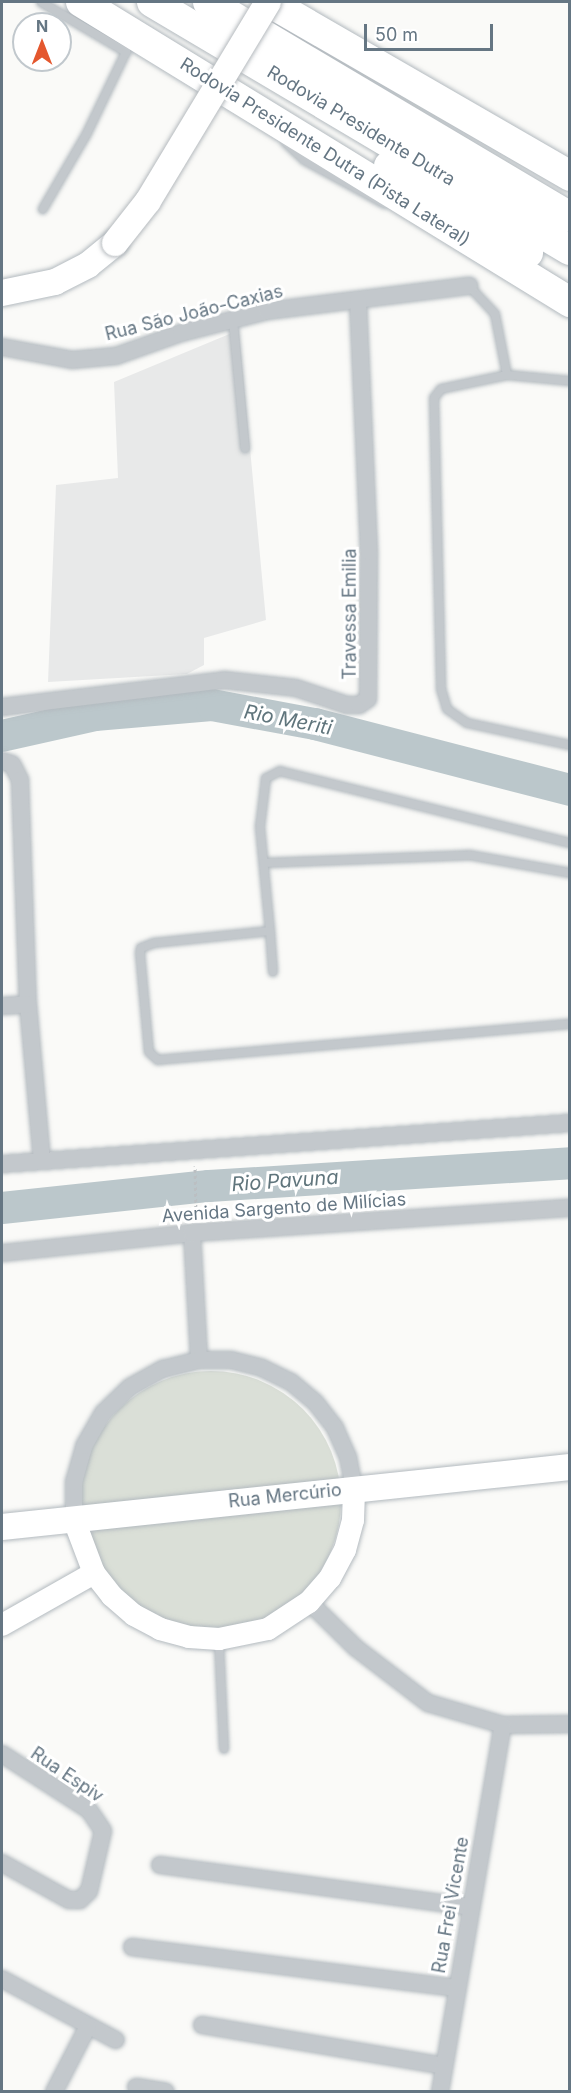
<!DOCTYPE html>
<html>
<head>
<meta charset="utf-8">
<style>
	body { margin:0 }
	#map { position:relative; width:571px; height:2093px; overflow:hidden; background:#fafaf8; font-family:Inter,sans-serif }
	div>[style] { position:absolute }
	.built>* { inset:0; background:#e8e9e9 }
	.green>* { inset:0; background:#dadfd7 }
	.round { border-radius:50% }
	.river>* { height:32px; margin:-16px; padding:0 16px; transform-origin:16px; border-radius:16px; background:#bbc7cb }
	.path>* { height:3px; margin-top:-1.5px; transform-origin:0; background:repeating-linear-gradient(90deg,#bbbfc2 0 3px,transparent 0 6px) }
	.roads { filter:drop-shadow(0 0 2px #b3babf) drop-shadow(0 0 2px #b3babf) }
	.lane>* { height:8px; margin:-4px; padding:0 4px; transform-origin:4px; border-radius:4px; background:#c3c8cc }
	.street>* { height:16px; margin:-8px; padding:0 8px; transform-origin:8px; border-radius:8px; background:#c3c8cc }
	.secondary>* { height:22px; margin:-11px; padding:0 11px; transform-origin:11px; border-radius:11px; background:#fff }
	.primary>* { height:26px; margin:-13px; padding:0 13px; transform-origin:13px; border-radius:13px; background:#fff }
	.highway>* { height:30px; margin:-15px; padding:0 15px; transform-origin:15px; border-radius:15px; background:#fff }
	.bridges { filter:drop-shadow(0 0 2px #b5babe) drop-shadow(0 0 2px #b5babe) }
	.primary-bridge>* { height:26px; margin:-13px; padding:0 13px; transform-origin:13px; border-radius:13px; background:#fff }
	span { translate:-50% -50%; white-space:nowrap; text-align:center; line-height:1.15; -webkit-text-stroke:6px #fff; paint-order:stroke }
	.street-label { font-size:18px; color:#657683 }
	.water-label { font-size:20px; color:#60757c; font-style:italic }
	.frame { position:absolute; inset:0; border:3px solid #657683; pointer-events:none }
	.north { position:absolute; left:12px; top:12px; width:60px; height:60px; box-sizing:border-box; background:#fff; border:2px solid #c1c8cd; border-radius:50%; rotate:0deg; font-size:16px; font-weight:700; line-height:24px; text-align:center; color:#657683 }
	.north::after { content:''; display:block; margin:auto; width:21px; height:27px; background:#e4572e; clip-path:polygon(50% 0,100% 100%,50% 72%,0 100%) }
	.scale { position:absolute; left:364px; top:24px; width:129px; height:27px; box-sizing:border-box; border:3px solid #657683; border-top:0; padding-left:8px; font-size:18px; line-height:21px; white-space:nowrap; color:#657683; -webkit-text-stroke:4px #fff; paint-order:stroke }
</style>
</head>
<body>
<div id="map">
	<div class="built">
		<div style="clip-path:polygon(239px 330px,266px 620px,204px 638px,204px 665px,187px 674px,48px 682px,56px 485px,118px 478px,114px 382px)"></div>
	</div>
	<div class="green">
		<div class="round" style="left:81px;top:1371px;width:260px;height:260px"></div>
	</div>
	<div class="river">
		<div style="left:2px;top:736px;width:95px;rotate:-12.7deg"></div>
		<div style="left:95px;top:715px;width:117px;rotate:-4.9deg"></div>
		<div style="left:212px;top:705px;width:105px;rotate:10.5deg"></div>
		<div style="left:315px;top:724px;width:263px;rotate:14.5deg"></div>
		<div style="left:2px;top:1208px;width:208px;rotate:-6.1deg"></div>
		<div style="left:209px;top:1186px;width:362px;rotate:-3.6deg"></div>
	</div>
	<div class="path">
		<div style="left:164px;top:1219px;width:32px;rotate:-9deg"></div>
		<div style="left:196px;top:1214px;width:48px;rotate:-91.2deg"></div>
	</div>
	<div class="roads">
		<div class="lane">
			<div style="left:41px;top:2px;width:99px;rotate:30.5deg"></div>
			<div style="left:126px;top:52px;width:92px;rotate:115.7deg"></div>
			<div style="left:86px;top:135px;width:86px;rotate:120.2deg"></div>
			<div style="left:285px;top:142px;width:26px;rotate:43deg"></div>
			<div style="left:304px;top:160px;width:92px;rotate:28.5deg"></div>
			<div style="left:469px;top:286px;width:38px;rotate:47deg"></div>
			<div style="left:495px;top:314px;width:62px;rotate:78.9deg"></div>
			<div style="left:233px;top:320px;width:129px;rotate:84.6deg"></div>
			<div style="left:570px;top:381px;width:63px;rotate:-174.6deg"></div>
			<div style="left:507px;top:375px;width:67px;rotate:168deg"></div>
			<div style="left:441px;top:389px;width:11px;rotate:128deg"></div>
			<div style="left:434px;top:398px;width:291px;rotate:88.6deg"></div>
			<div style="left:441px;top:689px;width:21px;rotate:73deg"></div>
			<div style="left:447px;top:709px;width:24px;rotate:35deg"></div>
			<div style="left:467px;top:723px;width:105px;rotate:12.1deg"></div>
			<div style="left:570px;top:843px;width:299px;rotate:-166.1deg"></div>
			<div style="left:280px;top:771px;width:16px;rotate:153deg"></div>
			<div style="left:266px;top:778px;width:49px;rotate:97deg"></div>
			<div style="left:260px;top:827px;width:104px;rotate:84.5deg"></div>
			<div style="left:270px;top:931px;width:117px;rotate:174.1deg"></div>
			<div style="left:154px;top:943px;width:14px;rotate:159deg"></div>
			<div style="left:141px;top:948px;width:5px;rotate:101deg"></div>
			<div style="left:140px;top:953px;width:99px;rotate:84.8deg"></div>
			<div style="left:149px;top:1052px;width:12px;rotate:42deg"></div>
			<div style="left:158px;top:1060px;width:414px;rotate:-5deg"></div>
			<div style="left:264px;top:863px;width:205px;rotate:-2.2deg"></div>
			<div style="left:469px;top:855px;width:103px;rotate:10.1deg"></div>
			<div style="left:270px;top:931px;width:41px;rotate:85.8deg"></div>
			<div style="left:219px;top:1642px;width:107px;rotate:87.3deg"></div>
		</div>
		<div class="street">
			<div style="left:2px;top:347px;width:71px;rotate:10.5deg"></div>
			<div style="left:72px;top:360px;width:44px;rotate:-5.2deg"></div>
			<div style="left:116px;top:356px;width:69px;rotate:-19.5deg"></div>
			<div style="left:181px;top:333px;width:89px;rotate:-14.3deg"></div>
			<div style="left:267px;top:311px;width:204px;rotate:-7.1deg"></div>
			<div style="left:2px;top:707px;width:224px;rotate:-6.9deg"></div>
			<div style="left:224px;top:680px;width:72px;rotate:6.3deg"></div>
			<div style="left:296px;top:688px;width:54px;rotate:18.4deg"></div>
			<div style="left:347px;top:705px;width:12px"></div>
			<div style="left:359px;top:705px;width:11px;rotate:-34deg"></div>
			<div style="left:368px;top:699px;width:147px;rotate:-89.6deg"></div>
			<div style="left:369px;top:552px;width:252px;rotate:-92.5deg"></div>
			<div style="left:2px;top:761px;width:10px;rotate:17deg"></div>
			<div style="left:12px;top:764px;width:18px;rotate:63deg"></div>
			<div style="left:20px;top:780px;width:224px;rotate:88deg"></div>
			<div style="left:28px;top:1004px;width:157px;rotate:84.9deg"></div>
			<div style="left:2px;top:1006px;width:26px;rotate:-4deg"></div>
			<div style="left:2px;top:1164px;width:569px;rotate:-4.13deg"></div>
			<div style="left:192px;top:1233px;width:127px;rotate:86.8deg"></div>
			<div style="left:2px;top:1253px;width:191px;rotate:-6deg"></div>
			<div style="left:192px;top:1233px;width:379px;rotate:-3.8deg"></div>
			<div style="left:74px;top:1520px;width:38px;rotate:-90deg"></div>
			<div style="left:74px;top:1482px;width:37px;rotate:-74deg"></div>
			<div style="left:84px;top:1446px;width:38px;rotate:-60deg"></div>
			<div style="left:103px;top:1413px;width:37px;rotate:-44deg"></div>
			<div style="left:130px;top:1387px;width:38px;rotate:-29deg"></div>
			<div style="left:163px;top:1369px;width:37px;rotate:-14deg"></div>
			<div style="left:199px;top:1360px;width:32px"></div>
			<div style="left:231px;top:1360px;width:32px;rotate:14deg"></div>
			<div style="left:262px;top:1368px;width:32px;rotate:26deg"></div>
			<div style="left:291px;top:1382px;width:31px;rotate:40deg"></div>
			<div style="left:315px;top:1402px;width:33px;rotate:52deg"></div>
			<div style="left:335px;top:1428px;width:32px;rotate:66deg"></div>
			<div style="left:348px;top:1457px;width:32px;rotate:79deg"></div>
			<div style="left:309px;top:1602px;width:66px;rotate:44.4deg"></div>
			<div style="left:356px;top:1648px;width:91px;rotate:37.4deg"></div>
			<div style="left:428px;top:1703px;width:78px;rotate:16.3deg"></div>
			<div style="left:503px;top:1725px;width:67px;rotate:-0.9deg"></div>
			<div style="left:2px;top:1754px;width:103px;rotate:32.8deg"></div>
			<div style="left:89px;top:1810px;width:25px;rotate:56deg"></div>
			<div style="left:103px;top:1831px;width:62px;rotate:103.1deg"></div>
			<div style="left:89px;top:1891px;width:13px;rotate:135deg"></div>
			<div style="left:80px;top:1900px;width:11px;rotate:180deg"></div>
			<div style="left:69px;top:1900px;width:77px;rotate:-151.1deg"></div>
			<div style="left:160px;top:1865px;width:314px;rotate:7.7deg"></div>
			<div style="left:132px;top:1947px;width:327px;rotate:7.2deg"></div>
			<div style="left:2px;top:1979px;width:129px;rotate:28.2deg"></div>
			<div style="left:202px;top:2025px;width:245px;rotate:9.6deg"></div>
			<div style="left:136px;top:2087px;width:30px;rotate:9deg"></div>
			<div style="left:54px;top:2092px;width:74px;rotate:-62.7deg"></div>
			<div style="left:440px;top:2092px;width:372px;rotate:-80.3deg"></div>
		</div>
		<div class="secondary">
			<div style="left:74px;top:1520px;width:57px;rotate:69.3deg"></div>
			<div style="left:94px;top:1573px;width:29px;rotate:52deg"></div>
			<div style="left:112px;top:1596px;width:29px;rotate:41deg"></div>
			<div style="left:134px;top:1615px;width:30px;rotate:28deg"></div>
			<div style="left:160px;top:1629px;width:30px;rotate:15deg"></div>
			<div style="left:189px;top:1637px;width:30px;rotate:4deg"></div>
			<div style="left:219px;top:1639px;width:50px;rotate:-11.5deg"></div>
			<div style="left:268px;top:1629px;width:49px;rotate:-33.4deg"></div>
			<div style="left:309px;top:1602px;width:32px;rotate:-49deg"></div>
			<div style="left:330px;top:1578px;width:32px;rotate:-62deg"></div>
			<div style="left:345px;top:1550px;width:31px;rotate:-75deg"></div>
			<div style="left:353px;top:1520px;width:32px;rotate:-88deg"></div>
			<div style="left:2px;top:1625px;width:106px;rotate:-29.5deg"></div>
		</div>
		<div class="primary">
			<div style="left:2px;top:293px;width:54px;rotate:-11.7deg"></div>
			<div style="left:55px;top:282px;width:37px;rotate:-27deg"></div>
			<div style="left:88px;top:265px;width:35px;rotate:-39deg"></div>
			<div style="left:2px;top:1527px;width:571px;rotate:-6.03deg"></div>
		</div>
		<div class="highway">
			<div style="left:81px;top:2px;width:574px;rotate:31.53deg"></div>
			<div style="left:152px;top:2px;width:486px;rotate:30.7deg"></div>
			<div style="left:208px;top:2px;width:421px;rotate:30.7deg"></div>
			<div style="left:269px;top:2px;width:348px;rotate:30deg"></div>
			<div style="left:389px;top:166px;width:164px;rotate:32deg"></div>
		</div>
	</div>
	<div class="bridges">
		<div class="primary-bridge">
			<div style="left:115px;top:243px;width:53px;rotate:-51.8deg"></div>
			<div style="left:148px;top:201px;width:232px;rotate:-58.9deg"></div>
		</div>
	</div>
	<div class="street-label">
		<span style="left:361px;top:126px;rotate:31deg">Rodovia Presidente Dutra</span>
		<span style="left:325px;top:152px;rotate:32deg">Rodovia Presidente Dutra (Pista Lateral)</span>
		<span style="left:194px;top:313px;rotate:-14deg">Rua São João-Caxias</span>
		<span style="left:350px;top:614px;rotate:-90deg">Travessa Emilia</span>
		<span style="left:284px;top:1208px;rotate:-4deg">Avenida Sargento de Milícias</span>
		<span style="left:285px;top:1496px;rotate:-6deg">Rua Mercúrio</span>
		<span style="left:67px;top:1775px;rotate:34deg">Rua Espiv</span>
		<span style="left:451px;top:1905px;rotate:-80deg">Rua Frei Vicente</span>
	</div>
	<div class="water-label">
		<span style="left:288px;top:720px;rotate:11deg">Rio Meriti</span>
		<span style="left:285px;top:1181px;rotate:-4deg">Rio Pavuna</span>
	</div>
	<div class="frame"></div>
	<div class="north">N</div>
	<div class="scale">50 m</div>
</div>
</body>
</html>
